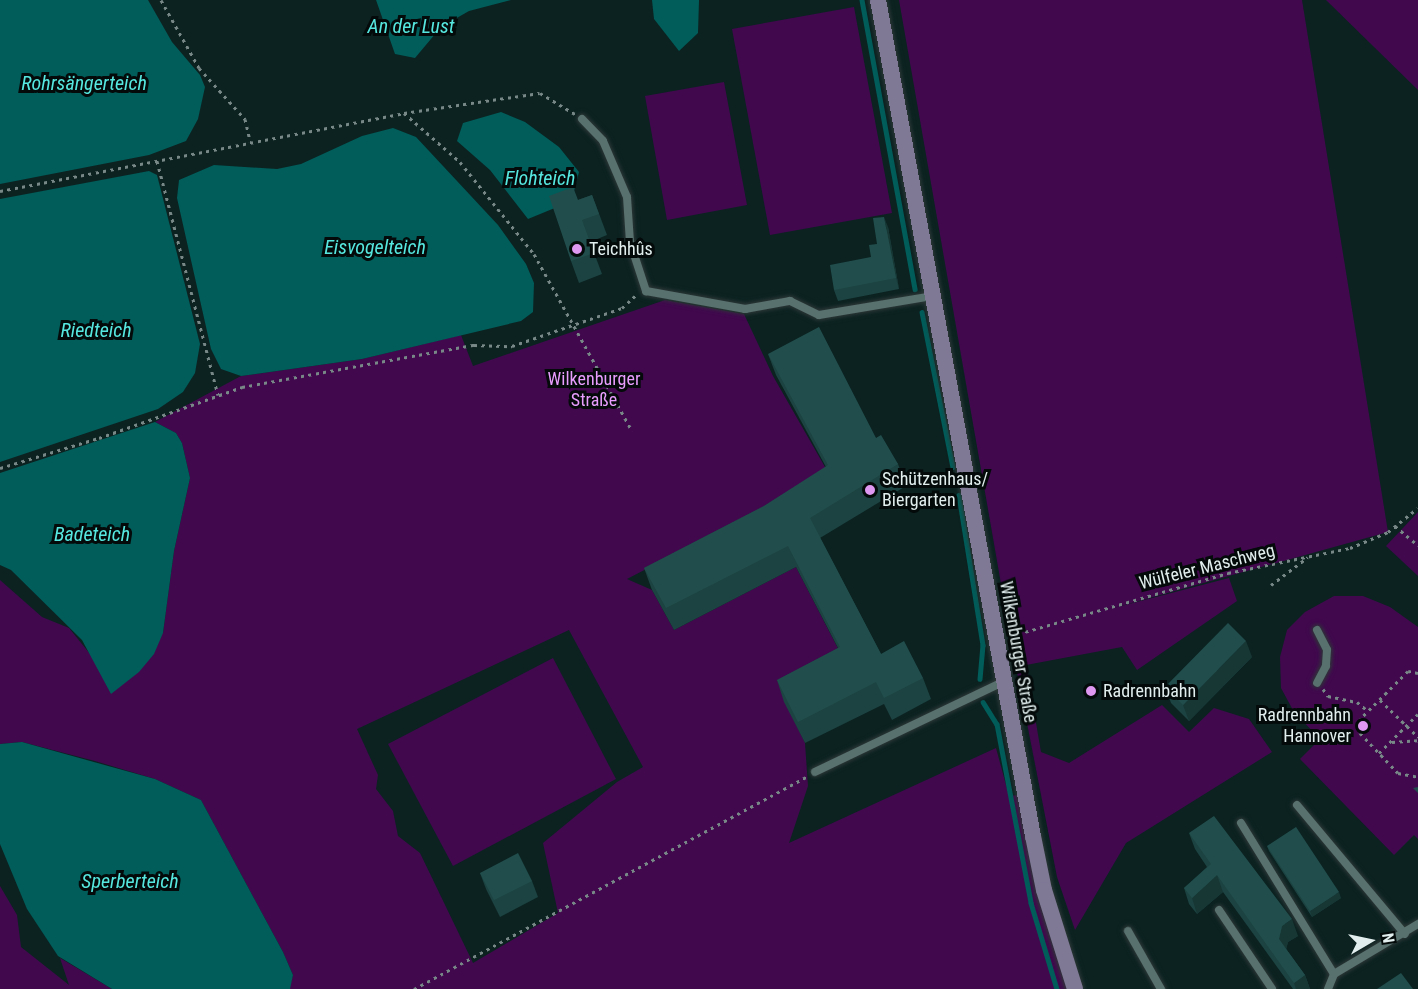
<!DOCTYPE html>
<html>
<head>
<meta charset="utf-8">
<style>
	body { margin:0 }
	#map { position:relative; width:1418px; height:989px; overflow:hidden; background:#0b2221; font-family:"Roboto Condensed",sans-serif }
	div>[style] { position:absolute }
	.green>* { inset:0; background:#41084e }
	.water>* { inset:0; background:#015d5a }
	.stream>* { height:4.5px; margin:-2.25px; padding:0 2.25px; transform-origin:2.25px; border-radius:2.25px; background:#015d5a }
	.path>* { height:3px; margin-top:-1.5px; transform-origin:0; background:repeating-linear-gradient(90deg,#778887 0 3px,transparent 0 7.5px) }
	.roads { filter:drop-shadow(0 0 2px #2d3837) drop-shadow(0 0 2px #2d3837) }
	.service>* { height:8px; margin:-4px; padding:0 4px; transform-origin:4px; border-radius:4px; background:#58716f }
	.secondary>* { height:16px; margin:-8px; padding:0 8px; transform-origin:8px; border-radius:8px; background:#7f7996 }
	.wall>* { inset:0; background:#1c4341 }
	.shaded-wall>* { inset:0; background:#173735 }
	.building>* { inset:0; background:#214e4c }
	.dots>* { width:16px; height:16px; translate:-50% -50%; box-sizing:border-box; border:3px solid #030a09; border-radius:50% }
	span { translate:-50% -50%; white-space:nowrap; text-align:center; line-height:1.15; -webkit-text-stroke:6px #030a09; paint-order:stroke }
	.poi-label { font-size:18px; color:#e1eeed }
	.left { translate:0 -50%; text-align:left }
	.right { translate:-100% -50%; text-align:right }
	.park-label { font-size:18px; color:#e99dfe }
	.street-label { font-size:18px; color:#e1eeed }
	.water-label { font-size:20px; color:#56e8e0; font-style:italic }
	.north { position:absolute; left:1340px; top:911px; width:60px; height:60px; -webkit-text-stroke:4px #030a09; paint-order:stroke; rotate:81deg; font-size:16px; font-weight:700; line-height:24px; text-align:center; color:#e1eeed }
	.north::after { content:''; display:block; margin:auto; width:21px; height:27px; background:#e1eeed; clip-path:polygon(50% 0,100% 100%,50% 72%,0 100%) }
</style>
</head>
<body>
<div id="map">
	<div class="green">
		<div style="clip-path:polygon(899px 0,1302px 0,1388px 532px,1106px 610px,1229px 578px,1237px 601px,1137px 670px,1122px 647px,1026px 665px,1041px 752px,1069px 763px,1162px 705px,1189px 732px,1214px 708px,1249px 719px,1272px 752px,1126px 843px,1075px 930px,1057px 877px,1011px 641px)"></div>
		<div style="clip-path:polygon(1326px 0,1418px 0,1418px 90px)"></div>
		<div style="clip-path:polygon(854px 7px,892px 213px,770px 235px,732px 29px)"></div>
		<div style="clip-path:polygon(724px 82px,747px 205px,667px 220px,645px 96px)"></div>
		<div style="clip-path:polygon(evenodd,665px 300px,744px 314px,773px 376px,829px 474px,627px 579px,652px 590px,674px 630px,796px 567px,848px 668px,785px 702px,805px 743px,808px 786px,789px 843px,996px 748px,1009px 796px,1025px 794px,1075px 989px,289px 989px,293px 975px,283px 952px,201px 800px,155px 779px,95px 761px,22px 742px,0 744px,0 580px,42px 617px,69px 628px,90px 654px,163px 633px,174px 551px,190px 478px,182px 443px,176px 433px,155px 422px,241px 376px,362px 359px,461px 335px,473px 366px,665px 300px,569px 630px,643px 767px,617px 782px,543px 843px,558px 913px,473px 963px,420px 853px,398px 836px,393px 811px,376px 789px,378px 775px,357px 729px,569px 630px)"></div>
		<div style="clip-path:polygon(1418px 512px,1418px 576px,1386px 546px)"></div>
		<div style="clip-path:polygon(1334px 596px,1363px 596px,1390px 607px,1418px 627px,1418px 839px,1414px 835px,1394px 855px,1300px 759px,1320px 739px,1294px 712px,1281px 688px,1280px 657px,1287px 630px,1305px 612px)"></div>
		<div style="clip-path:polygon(553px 658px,616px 779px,453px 866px,388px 744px)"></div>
		<div style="clip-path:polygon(0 886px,17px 915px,21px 947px,69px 985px,60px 958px,112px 989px,0 989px)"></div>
	</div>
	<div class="water">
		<div style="clip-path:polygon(0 0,148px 0,172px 42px,200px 75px,205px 87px,198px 119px,186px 141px,149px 155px,0 184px)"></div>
		<div style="clip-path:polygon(376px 0,511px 0,469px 11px,441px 27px,415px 58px,395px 54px)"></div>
		<div style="clip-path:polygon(652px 0,699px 0,698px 33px,679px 51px,654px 19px)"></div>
		<div style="clip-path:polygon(501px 112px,525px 122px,559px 147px,579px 172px,574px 191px,562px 205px,528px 219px,490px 170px,457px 141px,463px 123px)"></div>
		<div style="clip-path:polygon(393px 128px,416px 137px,498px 225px,526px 264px,534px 283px,533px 312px,521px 321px,362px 359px,241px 376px,221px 369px,211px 349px,177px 198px,179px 180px,214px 165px,277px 169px,301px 164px,362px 136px)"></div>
		<div style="clip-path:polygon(149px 171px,157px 175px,200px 344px,195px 373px,183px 392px,158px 409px,0 462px,0 199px)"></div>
		<div style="clip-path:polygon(155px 422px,176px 433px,182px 443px,190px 478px,174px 551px,163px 633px,154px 654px,139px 672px,111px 694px,82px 640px,11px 570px,0 565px,0 473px)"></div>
		<div style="clip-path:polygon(22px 742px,155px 779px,201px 800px,283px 952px,293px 975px,290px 989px,112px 989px,58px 956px,27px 909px,0 844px,0 744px)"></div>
	</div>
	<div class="stream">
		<div style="left:862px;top:0;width:294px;rotate:79.6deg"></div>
		<div style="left:922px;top:312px;width:158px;rotate:78.7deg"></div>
		<div style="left:959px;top:495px;width:152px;rotate:80.9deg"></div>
		<div style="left:983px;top:645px;width:34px;rotate:95deg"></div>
		<div style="left:983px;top:702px;width:26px;rotate:58deg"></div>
		<div style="left:997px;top:724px;width:182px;rotate:79.2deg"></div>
		<div style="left:1031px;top:903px;width:90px;rotate:73.2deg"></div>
	</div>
	<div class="path">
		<div style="left:161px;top:0;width:78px;rotate:60.8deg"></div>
		<div style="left:199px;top:68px;width:69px;rotate:48deg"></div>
		<div style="left:245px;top:119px;width:23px;rotate:77deg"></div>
		<div style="left:404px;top:113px;width:137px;rotate:-8.4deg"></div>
		<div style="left:540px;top:93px;width:41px;rotate:31deg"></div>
		<div style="left:157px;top:161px;width:242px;rotate:75.4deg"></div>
		<div style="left:0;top:191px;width:411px;rotate:-10.9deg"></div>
		<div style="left:404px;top:113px;width:74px;rotate:41.2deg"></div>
		<div style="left:460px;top:162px;width:118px;rotate:51.2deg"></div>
		<div style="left:534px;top:254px;width:202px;rotate:61deg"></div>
		<div style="left:0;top:468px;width:103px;rotate:-16.9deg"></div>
		<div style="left:99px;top:438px;width:152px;rotate:-19.6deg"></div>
		<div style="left:242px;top:387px;width:236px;rotate:-10.3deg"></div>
		<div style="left:474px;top:345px;width:38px;rotate:2deg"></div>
		<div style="left:512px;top:346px;width:116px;rotate:-19.1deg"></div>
		<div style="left:622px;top:308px;width:19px;rotate:-43deg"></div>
		<div style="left:1395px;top:526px;width:30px;rotate:40deg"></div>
		<div style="left:1271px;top:585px;width:46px;rotate:-37.1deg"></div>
		<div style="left:1011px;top:636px;width:226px;rotate:-16.2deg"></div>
		<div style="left:1228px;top:573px;width:125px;rotate:-11.6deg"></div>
		<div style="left:1350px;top:548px;width:41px;rotate:-22.8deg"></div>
		<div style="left:1388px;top:532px;width:38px;rotate:-39deg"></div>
		<div style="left:1418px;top:673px;width:10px;rotate:-169deg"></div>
		<div style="left:1408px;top:671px;width:66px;rotate:135deg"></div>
		<div style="left:1361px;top:718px;width:15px;rotate:94deg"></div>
		<div style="left:1360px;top:733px;width:55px;rotate:46.5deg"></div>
		<div style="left:1398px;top:773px;width:20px;rotate:11deg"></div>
		<div style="left:1323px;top:689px;width:9px;rotate:54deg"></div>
		<div style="left:1328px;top:696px;width:30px;rotate:12deg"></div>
		<div style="left:1357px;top:702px;width:14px;rotate:39deg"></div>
		<div style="left:1380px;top:700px;width:53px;rotate:44.2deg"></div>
		<div style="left:1392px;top:742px;width:26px;rotate:-4deg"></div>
		<div style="left:1379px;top:753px;width:55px;rotate:-45deg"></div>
		<div style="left:414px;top:989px;width:446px;rotate:-28.4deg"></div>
	</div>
	<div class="roads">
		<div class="service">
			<div style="left:582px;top:119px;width:30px;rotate:46deg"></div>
			<div style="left:603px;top:141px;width:61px;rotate:66.8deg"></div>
			<div style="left:627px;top:197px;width:45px;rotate:86.2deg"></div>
			<div style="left:630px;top:242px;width:52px;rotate:71.9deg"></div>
			<div style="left:646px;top:291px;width:101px;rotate:10.3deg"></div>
			<div style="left:745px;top:309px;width:46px;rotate:-10.1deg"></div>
			<div style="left:790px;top:301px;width:32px;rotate:26deg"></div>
			<div style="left:819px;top:315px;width:116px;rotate:-9.5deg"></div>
			<div style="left:1317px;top:630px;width:22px;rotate:63deg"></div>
			<div style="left:1327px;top:650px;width:16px;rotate:94deg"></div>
			<div style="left:1326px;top:666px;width:19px;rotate:118deg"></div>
			<div style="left:815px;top:772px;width:208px;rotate:-25.6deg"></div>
			<div style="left:1297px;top:805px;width:168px;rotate:50.1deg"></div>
			<div style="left:1241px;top:823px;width:177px;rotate:58.4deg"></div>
			<div style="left:1219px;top:910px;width:95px;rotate:56.1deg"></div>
			<div style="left:1128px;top:931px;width:67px;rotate:60.4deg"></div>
			<div style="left:1328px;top:989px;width:16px;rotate:-68deg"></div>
			<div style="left:1334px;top:974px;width:98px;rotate:-30.8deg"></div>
		</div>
		<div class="secondary">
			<div style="left:878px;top:0;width:850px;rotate:79.5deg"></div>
			<div style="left:1033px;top:836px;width:55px;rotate:78.5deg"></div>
			<div style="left:1044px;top:890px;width:104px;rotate:72.6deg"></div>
		</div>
	</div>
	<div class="wall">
		<div style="clip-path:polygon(592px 195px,607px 235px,590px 242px,602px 274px,579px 283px,571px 261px,578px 200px)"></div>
		<div style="clip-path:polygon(888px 227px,899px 289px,838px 301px,834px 290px,871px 257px,877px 244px)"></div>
		<div style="clip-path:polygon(768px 354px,876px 438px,898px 464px,906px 486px,820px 538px,881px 654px,923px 678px,931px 699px,892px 720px,884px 704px,805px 743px,784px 702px,777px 680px,838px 648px,796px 567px,674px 630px,652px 590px,644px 568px,764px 506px,826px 467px,776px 375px)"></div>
		<div style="clip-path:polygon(1252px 657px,1189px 721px,1171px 703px,1165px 687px)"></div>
		<div style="clip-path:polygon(1189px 833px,1298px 936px,1288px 942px,1286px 949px,1305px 975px,1310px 989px,1293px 989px,1223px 892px,1197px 914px,1189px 904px,1184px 888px,1207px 867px,1195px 849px)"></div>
		<div style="clip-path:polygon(1267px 846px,1341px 898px,1312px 917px,1269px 851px)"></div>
		<div style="clip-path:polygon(480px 873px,532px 881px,538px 897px,500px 917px,486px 889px)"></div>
	</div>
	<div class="shaded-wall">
		<div style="clip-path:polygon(884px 217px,888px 227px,899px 289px,896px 278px)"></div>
		<div style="clip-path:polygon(1246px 641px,1252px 657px,1189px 721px,1183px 705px)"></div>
		<div style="clip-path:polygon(1217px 875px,1223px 892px,1197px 914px,1192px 898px)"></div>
		<div style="clip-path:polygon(1339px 892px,1341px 898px,1312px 917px,1310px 911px)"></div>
		<div style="clip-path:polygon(1292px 919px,1298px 936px,1288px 942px,1285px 955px,1279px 939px,1282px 926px)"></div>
		<div style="clip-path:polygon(1305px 975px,1310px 989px,1296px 989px,1294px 983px)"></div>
	</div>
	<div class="building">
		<div style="clip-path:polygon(573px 187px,578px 200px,592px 195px,599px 214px,582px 220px,594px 253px,571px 261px,549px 196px)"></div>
		<div style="clip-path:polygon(884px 217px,896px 278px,834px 290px,830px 265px,871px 257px,869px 245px,877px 244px,873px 218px)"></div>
		<div style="clip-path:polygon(819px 327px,876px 438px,881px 435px,898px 464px,810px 518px,881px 654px,904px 641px,923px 678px,884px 698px,876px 682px,798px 722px,777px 680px,840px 647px,788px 546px,666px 608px,644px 568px,764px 506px,828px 465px,768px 354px)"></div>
		<div style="clip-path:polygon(1228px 623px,1246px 641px,1183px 705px,1165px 687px)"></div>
		<div style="clip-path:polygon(1418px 787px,1418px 793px,1413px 788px)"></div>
		<div style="clip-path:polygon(1214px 816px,1292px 919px,1282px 926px,1279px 939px,1305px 975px,1294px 983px,1217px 875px,1192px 898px,1184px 888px,1211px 864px,1189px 833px)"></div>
		<div style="clip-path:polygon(1296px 827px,1339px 892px,1310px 911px,1267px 846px)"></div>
		<div style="clip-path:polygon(518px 853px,532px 881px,494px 900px,480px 873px)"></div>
		<div style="clip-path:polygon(1401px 973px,1413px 989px,1377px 989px)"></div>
	</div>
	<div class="dots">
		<div style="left:577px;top:249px;background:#de98f2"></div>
		<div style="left:870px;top:490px;background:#de98f2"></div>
		<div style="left:1091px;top:691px;background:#de98f2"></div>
		<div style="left:1363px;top:726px;background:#de98f2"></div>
	</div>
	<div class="poi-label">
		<span class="left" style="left:589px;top:249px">Teichhûs</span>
		<span class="left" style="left:882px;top:490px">Schützenhaus/<br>Biergarten</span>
		<span class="left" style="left:1103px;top:691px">Radrennbahn</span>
		<span class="right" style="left:1351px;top:726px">Radrennbahn<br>Hannover</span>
	</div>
	<div class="park-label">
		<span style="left:594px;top:390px">Wilkenburger<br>Straße</span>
	</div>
	<div class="street-label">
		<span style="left:1207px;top:567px;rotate:-14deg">Wülfeler Maschweg</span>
		<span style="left:1018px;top:652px;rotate:80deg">Wilkenburger Straße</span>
	</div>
	<div class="water-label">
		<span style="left:411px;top:26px">An der Lust</span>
		<span style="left:84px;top:83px">Rohrsängerteich</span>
		<span style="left:540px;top:178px">Flohteich</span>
		<span style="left:375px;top:247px">Eisvogelteich</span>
		<span style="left:96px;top:330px">Riedteich</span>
		<span style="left:92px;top:534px">Badeteich</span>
		<span style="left:130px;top:881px">Sperberteich</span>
	</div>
	<div class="north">N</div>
</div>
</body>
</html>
